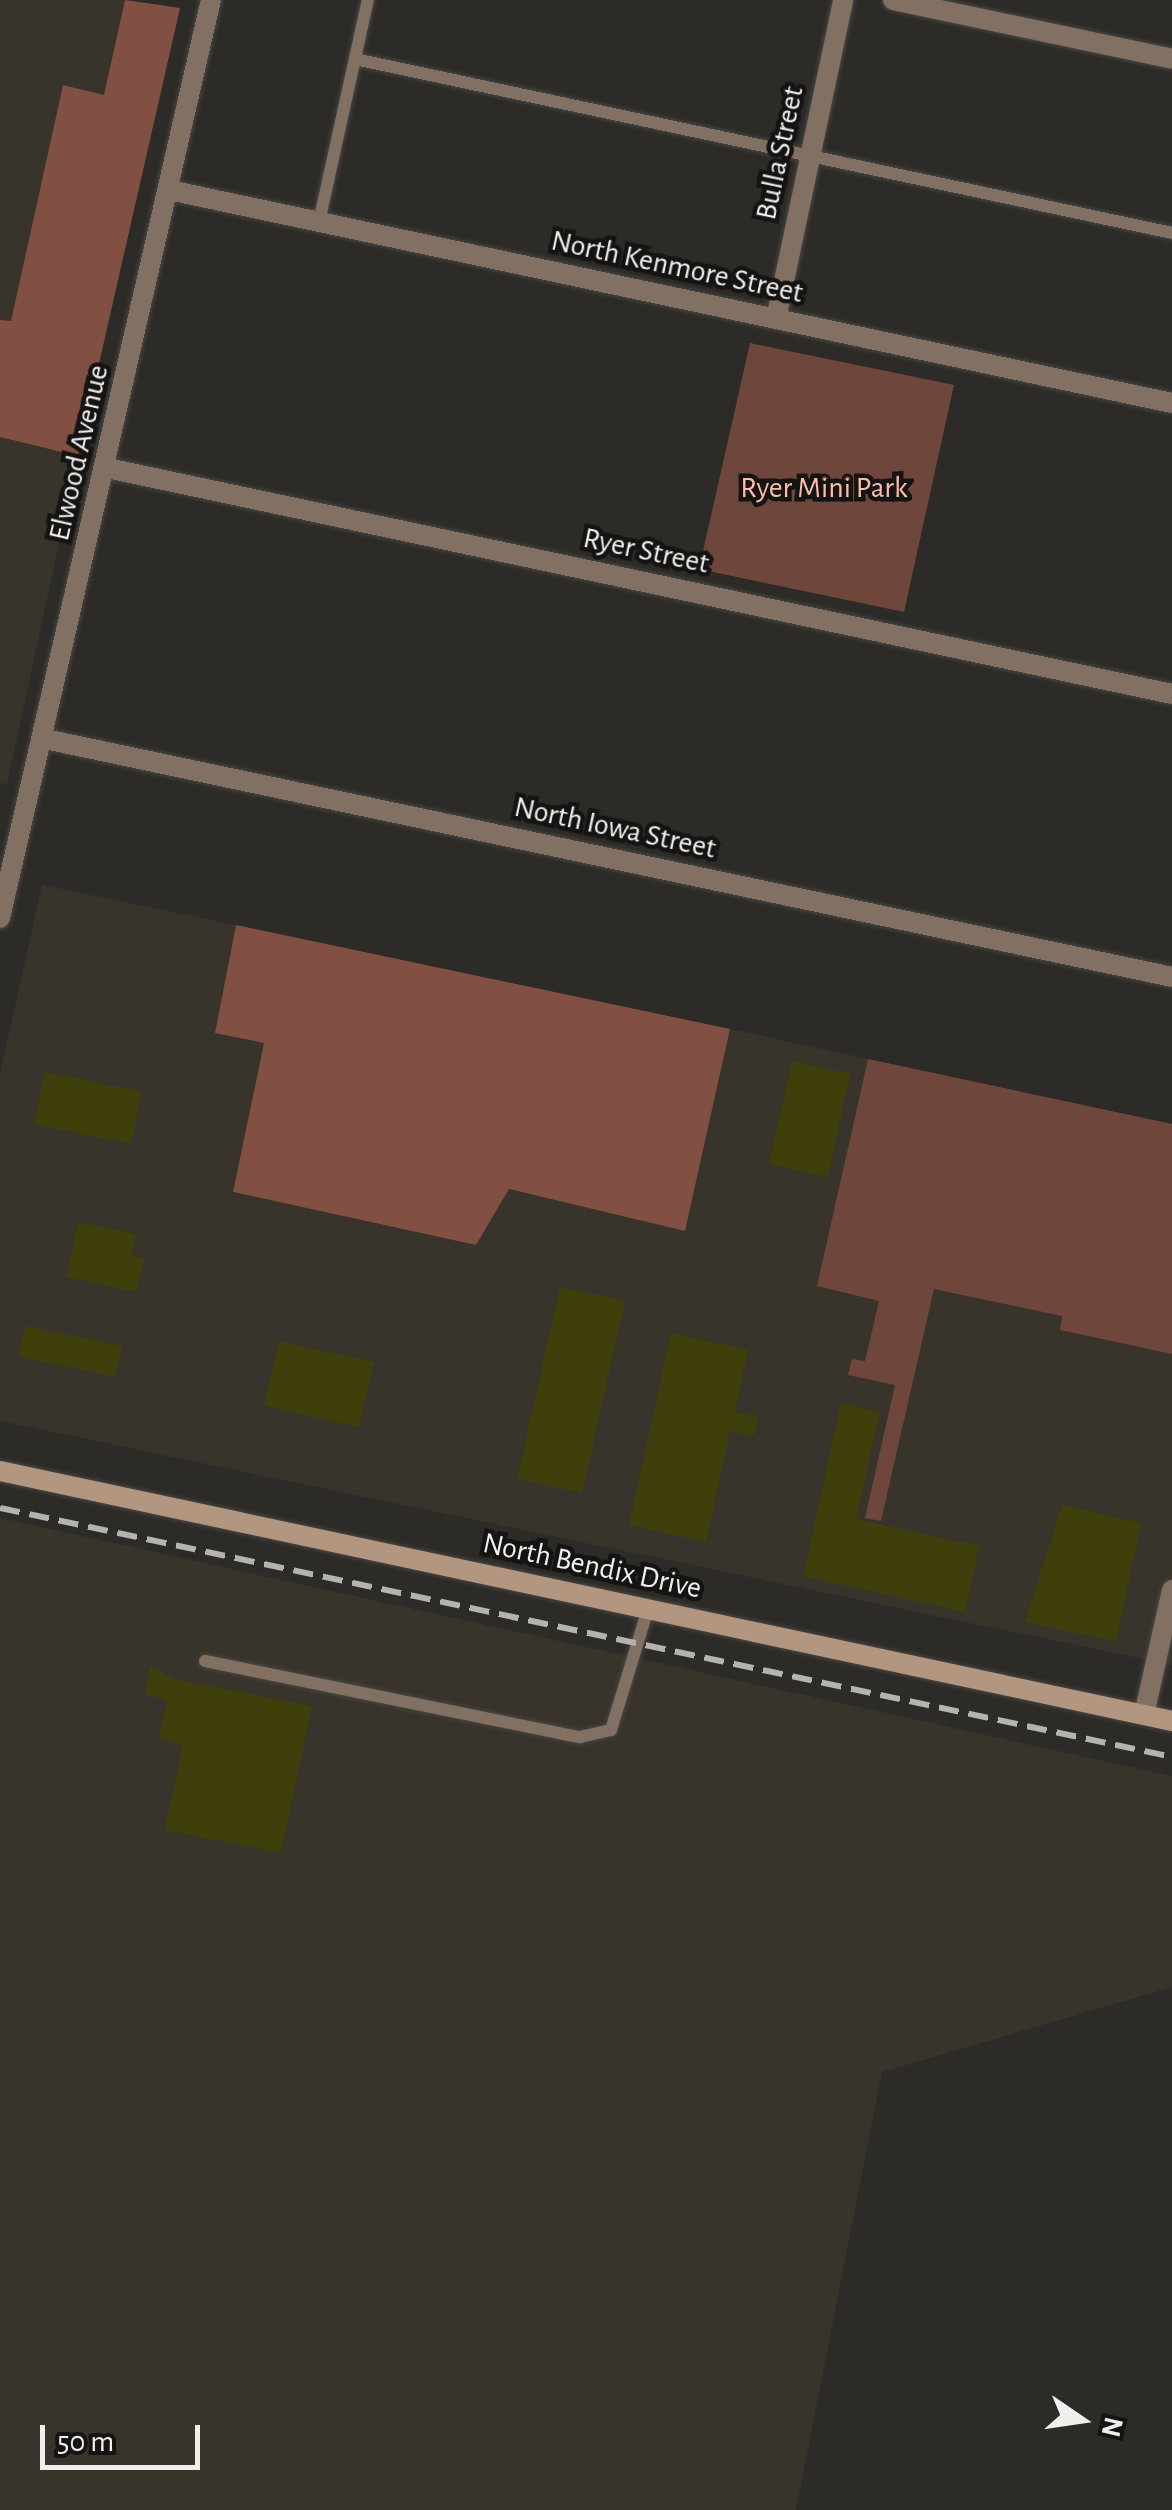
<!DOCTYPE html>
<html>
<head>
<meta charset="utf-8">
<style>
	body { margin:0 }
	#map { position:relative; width:1172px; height:2510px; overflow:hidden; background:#2d2b28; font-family:"Alegreya Sans",sans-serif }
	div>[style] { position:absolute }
	.built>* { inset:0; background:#38332b }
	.green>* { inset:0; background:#6f463b }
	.forest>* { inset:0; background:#815043 }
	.building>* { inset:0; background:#3f3f0c }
	.roads { filter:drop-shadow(0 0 2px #484644) drop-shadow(0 0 2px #484644) }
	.lane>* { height:12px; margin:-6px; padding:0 6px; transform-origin:6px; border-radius:6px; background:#827062 }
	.street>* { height:20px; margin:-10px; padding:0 10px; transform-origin:10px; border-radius:10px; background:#827062 }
	.secondary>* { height:20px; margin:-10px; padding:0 10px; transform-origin:10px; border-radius:10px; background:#b3967f }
	.rail>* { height:6px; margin-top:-3px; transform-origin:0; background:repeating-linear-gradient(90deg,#b4b3b1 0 20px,transparent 0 30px) }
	span { translate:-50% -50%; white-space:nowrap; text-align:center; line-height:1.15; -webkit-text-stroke:9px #151412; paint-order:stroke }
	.street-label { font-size:30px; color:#f0efed }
	.park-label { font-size:30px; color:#febdac }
	.north { position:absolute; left:1032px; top:2370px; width:100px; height:100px; -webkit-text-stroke:8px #151412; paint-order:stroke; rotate:103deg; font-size:28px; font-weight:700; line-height:40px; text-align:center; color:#f0efed }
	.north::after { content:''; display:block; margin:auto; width:35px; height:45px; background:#f0efed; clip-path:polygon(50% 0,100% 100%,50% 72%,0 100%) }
	.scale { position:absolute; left:40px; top:2425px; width:160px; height:45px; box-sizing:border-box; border:5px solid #f0efed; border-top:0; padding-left:12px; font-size:30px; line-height:35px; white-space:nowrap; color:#f0efed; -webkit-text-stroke:8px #151412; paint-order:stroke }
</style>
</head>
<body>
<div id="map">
	<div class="built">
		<div style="clip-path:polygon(0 0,125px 0,104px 96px,63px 85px,11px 322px,0 320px)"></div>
		<div style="clip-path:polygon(0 437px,78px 456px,7px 784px,0 783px)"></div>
		<div style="clip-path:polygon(42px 885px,236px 925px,215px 1032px,264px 1042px,233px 1192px,476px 1245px,509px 1189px,685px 1231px,730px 1029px,1172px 1124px,1172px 1665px,0 1421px,0 1073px)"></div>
		<div style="clip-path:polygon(0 1518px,1172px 1776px,1172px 1987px,882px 2072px,796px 2510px,0 2510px)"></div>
	</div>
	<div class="green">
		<div style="clip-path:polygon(750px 343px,954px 385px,904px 612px,699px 569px)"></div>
		<div style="clip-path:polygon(868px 1059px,1172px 1124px,1172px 1354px,1060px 1330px,1062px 1316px,934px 1289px,881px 1521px,865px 1518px,895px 1385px,848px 1375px,852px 1359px,865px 1361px,879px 1301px,817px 1286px)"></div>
	</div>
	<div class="forest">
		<div style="clip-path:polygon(125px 0,180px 8px,78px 456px,0 437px,0 320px,11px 321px,63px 85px,104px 95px)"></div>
		<div style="clip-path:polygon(236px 925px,730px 1029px,685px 1231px,509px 1189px,476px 1245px,233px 1192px,264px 1043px,215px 1033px)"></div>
	</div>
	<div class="building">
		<div style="clip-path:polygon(792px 1061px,850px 1074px,828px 1177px,769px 1164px)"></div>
		<div style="clip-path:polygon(45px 1072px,142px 1092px,131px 1144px,34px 1124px)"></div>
		<div style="clip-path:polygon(78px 1222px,136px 1234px,131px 1255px,144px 1258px,137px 1292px,66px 1277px)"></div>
		<div style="clip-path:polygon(560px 1287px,625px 1301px,582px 1493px,517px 1479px)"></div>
		<div style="clip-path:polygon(25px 1326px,122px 1346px,115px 1377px,18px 1356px)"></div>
		<div style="clip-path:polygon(671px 1333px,748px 1350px,735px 1412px,758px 1417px,754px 1436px,730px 1431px,706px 1542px,629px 1525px)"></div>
		<div style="clip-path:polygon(279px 1341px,374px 1362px,359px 1427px,264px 1406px)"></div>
		<div style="clip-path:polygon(841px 1403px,880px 1412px,856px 1519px,979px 1546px,965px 1612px,803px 1576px)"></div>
		<div style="clip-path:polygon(1062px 1505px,1141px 1523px,1116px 1642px,1025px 1622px)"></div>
		<div style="clip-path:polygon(150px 1666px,174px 1679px,312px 1706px,281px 1853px,165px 1830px,183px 1744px,159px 1739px,166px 1700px,145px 1694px)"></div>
	</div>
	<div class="roads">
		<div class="lane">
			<div style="left:355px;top:59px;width:835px;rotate:12.02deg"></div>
			<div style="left:319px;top:222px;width:227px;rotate:-77.6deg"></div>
			<div style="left:205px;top:1661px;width:383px;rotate:11.5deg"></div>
			<div style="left:580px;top:1737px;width:32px;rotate:-13deg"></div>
			<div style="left:611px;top:1730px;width:127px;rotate:-73deg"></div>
		</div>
		<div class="street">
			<div style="left:893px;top:0;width:285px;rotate:11.9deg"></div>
			<div style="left:169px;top:190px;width:1025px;rotate:11.99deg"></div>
			<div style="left:776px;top:319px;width:326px;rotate:-78.1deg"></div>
			<div style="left:107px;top:468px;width:1089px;rotate:11.98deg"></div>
			<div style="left:45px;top:739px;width:1152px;rotate:11.92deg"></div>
			<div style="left:0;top:918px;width:942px;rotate:-77.06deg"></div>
			<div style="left:1144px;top:1715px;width:128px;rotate:-77.4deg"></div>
		</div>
		<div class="secondary">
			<div style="left:0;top:1471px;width:1198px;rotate:12.04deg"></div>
		</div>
	</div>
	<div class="rail">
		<div style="left:0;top:1508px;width:1198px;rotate:11.99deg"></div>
	</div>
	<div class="street-label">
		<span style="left:780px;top:153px;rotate:-78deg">Bulla Street</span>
		<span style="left:677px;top:267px;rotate:12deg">North Kenmore Street</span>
		<span style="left:79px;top:453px;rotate:-77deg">Elwood Avenue</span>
		<span style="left:646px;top:551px;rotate:12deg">Ryer Street</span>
		<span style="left:615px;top:828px;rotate:12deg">North Iowa Street</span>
		<span style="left:592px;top:1566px;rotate:12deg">North Bendix Drive</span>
	</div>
	<div class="park-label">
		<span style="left:824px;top:488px">Ryer Mini Park</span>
	</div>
	<div class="north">N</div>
	<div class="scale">50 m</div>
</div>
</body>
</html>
